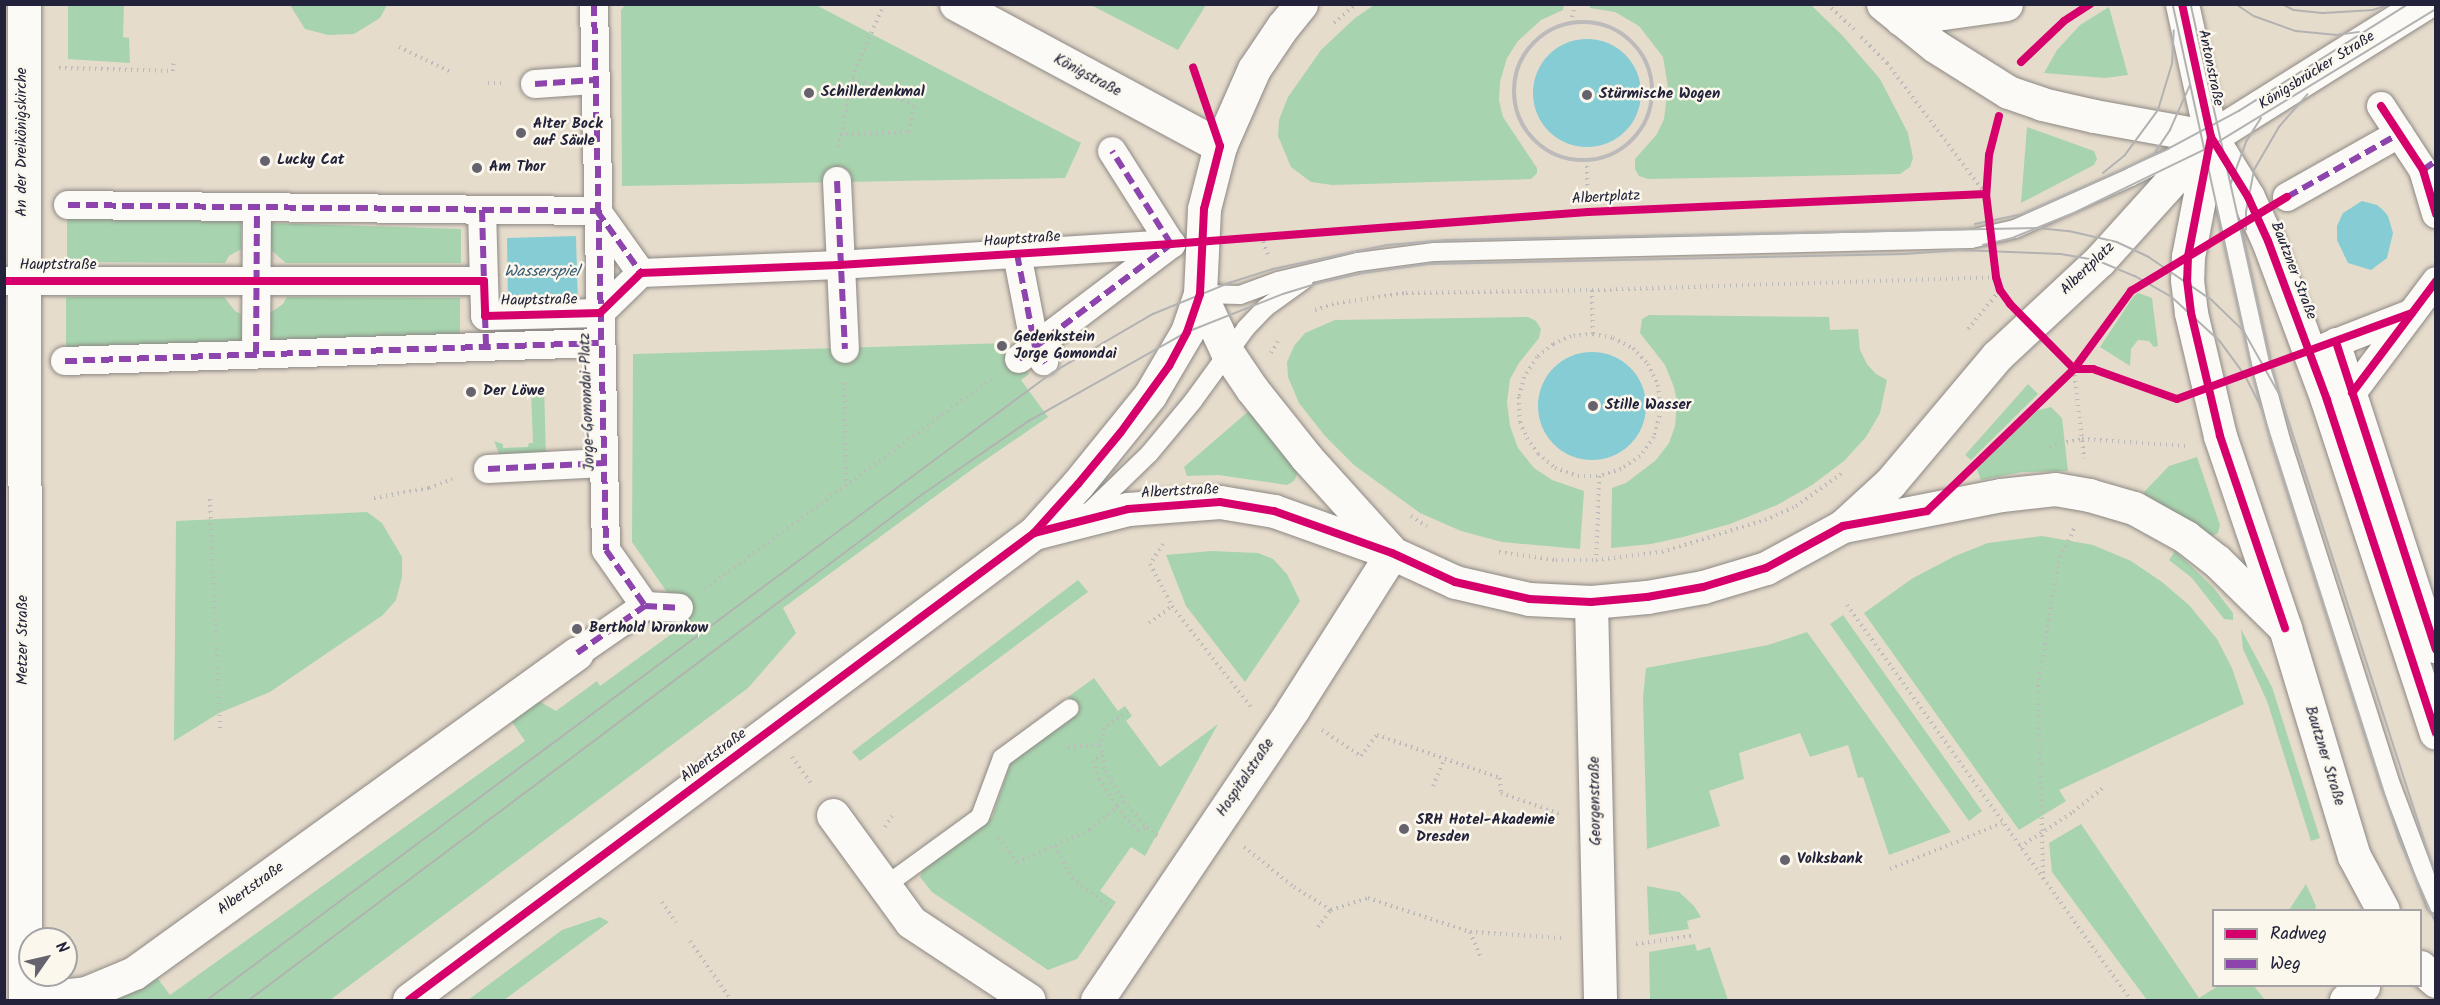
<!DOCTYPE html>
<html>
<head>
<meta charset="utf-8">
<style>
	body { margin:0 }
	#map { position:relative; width:2440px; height:1005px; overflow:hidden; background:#e6dccc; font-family:Kalam,sans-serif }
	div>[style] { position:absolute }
	.green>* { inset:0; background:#a7d4ae }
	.water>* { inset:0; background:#85ccd4 }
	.round { border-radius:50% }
	.path>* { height:4px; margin-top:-2px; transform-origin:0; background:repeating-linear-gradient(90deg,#bcbaba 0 1.5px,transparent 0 6px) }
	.path>.ring { margin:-2px; padding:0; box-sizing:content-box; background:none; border:4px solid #bcbaba; border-radius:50% }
	.roads { filter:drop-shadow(0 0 2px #8d8884) drop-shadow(0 0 2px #8d8884) }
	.service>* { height:18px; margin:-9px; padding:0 9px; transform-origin:9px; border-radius:9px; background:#fbfaf7 }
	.pedestrian>* { height:28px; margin:-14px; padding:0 14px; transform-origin:14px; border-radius:14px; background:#fbfaf7 }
	.minor>* { height:33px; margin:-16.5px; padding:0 16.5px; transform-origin:16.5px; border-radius:16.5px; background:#fbfaf7 }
	.tertiary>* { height:33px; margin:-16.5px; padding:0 16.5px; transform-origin:16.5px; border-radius:16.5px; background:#fbfaf7 }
	.secondary>* { height:33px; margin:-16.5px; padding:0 16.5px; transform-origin:16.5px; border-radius:16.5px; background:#fbfaf7 }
	.primary>* { height:33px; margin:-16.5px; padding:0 16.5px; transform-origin:16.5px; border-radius:16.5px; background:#fbfaf7 }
	.tram>* { height:1.5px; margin:-0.75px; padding:0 0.75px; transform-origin:0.75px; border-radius:0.75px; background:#b3b2b2 }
	.quiet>* { height:6px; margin-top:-3px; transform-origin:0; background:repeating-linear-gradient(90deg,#8e44ad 0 12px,transparent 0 18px) }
	.cycleway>* { height:8px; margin:-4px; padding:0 4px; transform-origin:4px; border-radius:4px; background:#d6006c }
	.dots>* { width:16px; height:16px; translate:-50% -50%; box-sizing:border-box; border:3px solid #fbf7ec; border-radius:50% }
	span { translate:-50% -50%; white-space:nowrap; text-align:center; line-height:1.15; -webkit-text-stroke:5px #fbf7ec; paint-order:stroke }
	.street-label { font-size:15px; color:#22223b }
	.poi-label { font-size:15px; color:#22223b; font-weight:700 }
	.left { translate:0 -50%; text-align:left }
	.water-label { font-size:16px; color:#365b72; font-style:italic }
	.frame { position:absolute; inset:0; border:6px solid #22223b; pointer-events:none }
	.legend { position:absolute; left:2212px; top:909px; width:210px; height:78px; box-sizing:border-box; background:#fbf7ec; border:2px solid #a4a2a5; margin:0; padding:8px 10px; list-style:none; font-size:18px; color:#22223b }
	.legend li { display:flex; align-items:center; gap:12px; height:30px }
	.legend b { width:30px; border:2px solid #a4a2a5 }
	.north { position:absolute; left:18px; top:927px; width:60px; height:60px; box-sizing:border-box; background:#fbf7ec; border:2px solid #a4a2a5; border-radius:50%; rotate:56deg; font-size:16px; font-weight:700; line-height:24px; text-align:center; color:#22223b }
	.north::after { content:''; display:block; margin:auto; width:21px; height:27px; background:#67636e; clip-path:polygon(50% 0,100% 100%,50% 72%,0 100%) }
</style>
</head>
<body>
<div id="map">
	<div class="green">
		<div style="clip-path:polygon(68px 5px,124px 5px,123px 37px,129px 38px,130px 63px,68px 59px)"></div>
		<div style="clip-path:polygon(290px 5px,387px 5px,380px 18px,354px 34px,328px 35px,305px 29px)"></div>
		<div style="clip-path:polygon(625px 5px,816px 5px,1081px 143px,1065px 178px,622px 186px,621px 10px)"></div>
		<div style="clip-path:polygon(1091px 5px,1206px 5px,1178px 50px)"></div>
		<div style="clip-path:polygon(1374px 5px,1564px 5px,1563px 10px,1541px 20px,1518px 41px,1507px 58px,1500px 82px,1499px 100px,1503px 117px,1537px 168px,1537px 173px,1531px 179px,1332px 185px,1311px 182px,1291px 167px,1278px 136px,1279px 120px,1288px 97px,1321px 50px,1355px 18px)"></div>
		<div style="clip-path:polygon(1590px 5px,1811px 5px,1842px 35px,1880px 79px,1908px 133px,1913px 158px,1910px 167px,1900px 174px,1648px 179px,1639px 176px,1635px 169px,1635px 159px,1657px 134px,1664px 119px,1668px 87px,1663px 57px,1639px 26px,1615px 12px,1590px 8px)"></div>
		<div style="clip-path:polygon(2109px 7px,2128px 75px,2105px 78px,2044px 73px,2057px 50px,2080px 25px)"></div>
		<div style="clip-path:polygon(2027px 127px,2094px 151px,2097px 159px,2094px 165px,2021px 203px)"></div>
		<div style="clip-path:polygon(67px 217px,241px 221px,241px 249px,229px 256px,225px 263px,67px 262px)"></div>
		<div style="clip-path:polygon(270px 223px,461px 229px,461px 263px,286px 263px,270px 249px)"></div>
		<div style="clip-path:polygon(2138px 293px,2152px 298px,2158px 346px,2154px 347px,2149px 341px,2138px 340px,2131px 349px,2130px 366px,2100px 347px,2133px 297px)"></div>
		<div style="clip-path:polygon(66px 297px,224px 297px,235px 311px,241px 314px,242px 342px,66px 347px)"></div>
		<div style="clip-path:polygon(287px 297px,460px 298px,460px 337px,271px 341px,270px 313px,283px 304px)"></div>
		<div style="clip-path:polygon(1649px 315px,1829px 317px,1830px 330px,1858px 329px,1860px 350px,1867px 364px,1876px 374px,1887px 380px,1880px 413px,1866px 437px,1844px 461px,1812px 485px,1777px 505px,1730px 524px,1683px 537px,1651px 544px,1611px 548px,1612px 488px,1626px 483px,1656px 460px,1669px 443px,1675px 426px,1677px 402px,1674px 387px,1665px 365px,1640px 333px,1642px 319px)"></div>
		<div style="clip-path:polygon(1528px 317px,1536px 321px,1541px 329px,1539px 338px,1519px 363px,1510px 379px,1507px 402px,1510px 426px,1518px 448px,1534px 468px,1552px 480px,1584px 491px,1580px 549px,1502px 542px,1461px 531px,1420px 513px,1354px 465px,1325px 436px,1299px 403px,1288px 377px,1287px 362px,1294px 346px,1305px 333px,1335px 320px)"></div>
		<div style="clip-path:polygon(1007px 343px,1029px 374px,1021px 380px,1048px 417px,978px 465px,783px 608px,796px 633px,748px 688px,330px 1000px,109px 1000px,155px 975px,170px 995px,525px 741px,510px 719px,537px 700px,556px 711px,597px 681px,600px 686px,688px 622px,632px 542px,633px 354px)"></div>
		<div style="clip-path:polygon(2028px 384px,2038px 394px,1971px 460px,1965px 455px)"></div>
		<div style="clip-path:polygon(544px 385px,546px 459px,502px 461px,494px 441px,503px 444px,503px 448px,528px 447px,529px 443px,533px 443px,531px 392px,527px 391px,527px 387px)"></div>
		<div style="clip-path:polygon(2051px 407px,2062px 418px,2068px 471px,2022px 472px,1981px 480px,1976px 467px,2035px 411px)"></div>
		<div style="clip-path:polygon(1251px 409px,1297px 468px,1297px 475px,1294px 481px,1287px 485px,1218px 475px,1187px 476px,1184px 467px)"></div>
		<div style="clip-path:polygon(2197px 457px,2220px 525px,2218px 533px,2212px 536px,2143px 493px,2169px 466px)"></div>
		<div style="clip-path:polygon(367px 512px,382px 523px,402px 557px,402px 577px,396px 600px,383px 615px,270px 692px,219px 713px,174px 741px,176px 521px)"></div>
		<div style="clip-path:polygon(2042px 536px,2093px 545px,2131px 561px,2162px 582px,2189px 605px,2217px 639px,2232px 668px,2244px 704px,2059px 790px,2066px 801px,2019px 830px,1864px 613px,1913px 578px,1955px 556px,1988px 543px)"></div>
		<div style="clip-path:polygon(1211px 551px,1258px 553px,1273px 559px,1287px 574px,1300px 601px,1245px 682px,1186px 606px,1166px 555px)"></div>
		<div style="clip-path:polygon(2175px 551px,2213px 587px,2233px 613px,2233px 620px,2224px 619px,2192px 578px,2169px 560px)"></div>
		<div style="clip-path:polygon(1078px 580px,1088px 592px,860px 761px,852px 752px)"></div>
		<div style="clip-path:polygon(1843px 615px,1982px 811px,1969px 821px,1830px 624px)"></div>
		<div style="clip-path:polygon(2241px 629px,2272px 687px,2320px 838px,2311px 841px,2267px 701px,2243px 649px)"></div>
		<div style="clip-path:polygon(1807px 632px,1951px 832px,1889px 855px,1863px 777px,1858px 778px,1848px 745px,1810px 757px,1800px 733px,1739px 753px,1744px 779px,1709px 791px,1720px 826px,1647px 849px,1643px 697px,1646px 668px,1768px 645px)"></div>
		<div style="clip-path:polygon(1094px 678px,1118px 711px,1125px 706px,1132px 716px,1126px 721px,1160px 767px,1218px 724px,1145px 856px,1131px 847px,1100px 891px,1116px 902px,1077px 959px,1048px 970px,932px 892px,920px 877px,924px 868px,992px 818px,1012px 759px,1077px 713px,1068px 697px)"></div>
		<div style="clip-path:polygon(2081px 824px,2199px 998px,2218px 986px,2254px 986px,2265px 1000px,2147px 1000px,2052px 872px,2049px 843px)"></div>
		<div style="clip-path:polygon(2306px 884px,2316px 906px,2315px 910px,2289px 910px)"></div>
		<div style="clip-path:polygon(1647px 886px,1679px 892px,1694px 906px,1701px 917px,1687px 921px,1689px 929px,1649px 935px)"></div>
		<div style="clip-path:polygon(600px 917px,609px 922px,504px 1000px,468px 1000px,562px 930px)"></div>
		<div style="clip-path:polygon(1695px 944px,1697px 951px,1710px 947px,1728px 1000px,1650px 1000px,1649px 952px)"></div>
	</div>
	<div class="water">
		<div class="round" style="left:1533px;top:39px;width:108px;height:108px"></div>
		<div style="clip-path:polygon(2362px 201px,2377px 205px,2383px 210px,2388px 216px,2393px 233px,2387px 258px,2371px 270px,2348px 263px,2337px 240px,2337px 226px,2343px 213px)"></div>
		<div style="clip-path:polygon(576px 236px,578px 306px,508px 307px,507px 238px)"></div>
		<div class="round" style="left:1538px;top:352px;width:108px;height:108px"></div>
	</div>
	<div class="path">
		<div style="left:1827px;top:4px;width:37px;rotate:43deg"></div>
		<div class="ring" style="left:1514px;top:22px;width:134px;height:134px"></div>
		<div style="left:1334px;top:23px;width:29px;rotate:-41deg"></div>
		<div style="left:1571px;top:23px;width:19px;rotate:-78deg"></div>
		<div style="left:1861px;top:37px;width:37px;rotate:45deg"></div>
		<div style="left:1887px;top:63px;width:163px;rotate:53deg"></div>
		<div style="left:399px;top:47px;width:60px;rotate:25.7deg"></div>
		<div style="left:59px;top:68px;width:114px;rotate:1.5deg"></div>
		<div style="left:173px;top:71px;width:9px;rotate:-84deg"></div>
		<div style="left:488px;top:83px;width:14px"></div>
		<div style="left:840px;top:134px;width:70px;rotate:-1.6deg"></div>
		<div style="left:910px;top:132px;width:26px;rotate:-81deg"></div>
		<div style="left:914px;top:106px;width:68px;rotate:-154.9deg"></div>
		<div style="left:839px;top:147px;width:71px;rotate:-79.5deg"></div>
		<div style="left:852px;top:77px;width:80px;rotate:-66.3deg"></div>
		<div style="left:1587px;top:160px;width:52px;rotate:88.9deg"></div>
		<div style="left:1507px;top:218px;width:480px;rotate:-2.9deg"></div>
		<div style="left:1261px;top:236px;width:20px;rotate:70deg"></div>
		<div style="left:1238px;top:238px;width:130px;rotate:-4deg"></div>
		<div style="left:1592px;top:290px;width:44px;rotate:88.7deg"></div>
		<div style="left:1593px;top:334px;width:22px;rotate:175deg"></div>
		<div style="left:1571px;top:336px;width:20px;rotate:156deg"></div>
		<div style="left:1553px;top:344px;width:21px;rotate:141deg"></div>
		<div style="left:1537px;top:357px;width:24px;rotate:123deg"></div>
		<div style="left:1524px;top:377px;width:21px;rotate:104deg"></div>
		<div style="left:1519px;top:397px;width:25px;rotate:88deg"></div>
		<div style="left:1520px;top:422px;width:17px;rotate:66deg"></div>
		<div style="left:1527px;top:438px;width:19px;rotate:55deg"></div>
		<div style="left:1538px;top:454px;width:22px;rotate:39deg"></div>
		<div style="left:1555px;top:468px;width:24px;rotate:19deg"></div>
		<div style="left:1578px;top:476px;width:21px"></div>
		<div style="left:1315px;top:310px;width:23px;rotate:-18deg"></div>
		<div style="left:1337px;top:303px;width:70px;rotate:-8.2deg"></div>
		<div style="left:1406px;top:293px;width:186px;rotate:-0.9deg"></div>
		<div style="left:1592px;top:290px;width:404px;rotate:-1.8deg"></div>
		<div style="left:1968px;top:329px;width:50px;rotate:-50.6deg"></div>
		<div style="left:1593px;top:334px;width:20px;rotate:11deg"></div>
		<div style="left:1613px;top:338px;width:22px;rotate:27deg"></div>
		<div style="left:1633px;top:348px;width:22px;rotate:47deg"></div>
		<div style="left:1648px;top:364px;width:23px;rotate:65deg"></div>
		<div style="left:1658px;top:385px;width:25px;rotate:83deg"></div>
		<div style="left:1661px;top:410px;width:28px;rotate:105deg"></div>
		<div style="left:1654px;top:437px;width:24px;rotate:126deg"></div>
		<div style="left:1640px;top:456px;width:23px;rotate:146deg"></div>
		<div style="left:1621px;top:469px;width:23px;rotate:162deg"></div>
		<div style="left:1599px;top:476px;width:84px;rotate:92deg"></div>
		<div style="left:1271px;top:353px;width:16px;rotate:-60deg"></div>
		<div style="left:2074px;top:369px;width:90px;rotate:83.6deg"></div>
		<div style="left:845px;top:383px;width:102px;rotate:89.4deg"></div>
		<div style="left:2049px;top:446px;width:34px;rotate:-12deg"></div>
		<div style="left:2082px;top:439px;width:105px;rotate:3.8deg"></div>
		<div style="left:374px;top:498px;width:56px;rotate:-10.3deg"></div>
		<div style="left:429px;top:488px;width:25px;rotate:-21deg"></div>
		<div style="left:210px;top:499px;width:230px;rotate:87.5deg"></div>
		<div style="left:1411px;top:516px;width:19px;rotate:32deg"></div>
		<div style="left:1163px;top:544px;width:24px;rotate:123deg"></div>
		<div style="left:1150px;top:564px;width:47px;rotate:62.4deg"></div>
		<div style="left:1172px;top:606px;width:128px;rotate:52deg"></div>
		<div style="left:1499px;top:552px;width:58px;rotate:8deg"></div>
		<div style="left:1556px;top:560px;width:40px"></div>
		<div style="left:1596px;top:560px;width:66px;rotate:-6.9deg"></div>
		<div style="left:1662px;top:552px;width:108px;rotate:-17.3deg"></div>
		<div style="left:1765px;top:520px;width:34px;rotate:-24deg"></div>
		<div style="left:1796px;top:506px;width:59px;rotate:-35.3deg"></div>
		<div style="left:705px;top:589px;width:355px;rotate:-36.3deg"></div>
		<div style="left:1847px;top:605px;width:486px;rotate:54.3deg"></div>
		<div style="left:1149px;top:623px;width:29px;rotate:-36deg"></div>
		<div style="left:1128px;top:711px;width:29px;rotate:145deg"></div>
		<div style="left:1104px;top:728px;width:17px;rotate:103deg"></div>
		<div style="left:1100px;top:745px;width:10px;rotate:73deg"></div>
		<div style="left:1103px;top:755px;width:12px;rotate:149deg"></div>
		<div style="left:1093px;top:761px;width:19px;rotate:72deg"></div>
		<div style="left:1099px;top:779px;width:33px;rotate:57deg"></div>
		<div style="left:1117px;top:807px;width:31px;rotate:48deg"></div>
		<div style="left:1138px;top:830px;width:9px;rotate:-18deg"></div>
		<div style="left:1147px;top:827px;width:18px;rotate:41deg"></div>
		<div style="left:1322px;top:730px;width:47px;rotate:33.7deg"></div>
		<div style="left:1361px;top:756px;width:26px;rotate:-53deg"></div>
		<div style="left:1377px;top:735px;width:130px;rotate:19.3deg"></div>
		<div style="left:1500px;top:778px;width:15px;rotate:86deg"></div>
		<div style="left:1501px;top:793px;width:63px;rotate:19.6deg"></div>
		<div style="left:1068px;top:747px;width:32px;rotate:-4deg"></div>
		<div style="left:1103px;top:755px;width:16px;rotate:83deg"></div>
		<div style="left:1105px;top:771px;width:36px;rotate:58deg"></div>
		<div style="left:1124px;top:801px;width:35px;rotate:49deg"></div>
		<div style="left:792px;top:757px;width:34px;rotate:54deg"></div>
		<div style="left:1433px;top:786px;width:28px;rotate:-67deg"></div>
		<div style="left:885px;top:827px;width:13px;rotate:-58deg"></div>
		<div style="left:998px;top:838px;width:31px;rotate:52deg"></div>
		<div style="left:1017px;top:862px;width:80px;rotate:-23.7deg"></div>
		<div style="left:1090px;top:830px;width:45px;rotate:-40.5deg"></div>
		<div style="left:1055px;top:846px;width:36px;rotate:62deg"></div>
		<div style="left:1072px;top:878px;width:52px;rotate:38deg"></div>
		<div style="left:1244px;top:847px;width:64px;rotate:38.7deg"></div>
		<div style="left:1294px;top:887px;width:44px;rotate:31.9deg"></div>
		<div style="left:1331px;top:910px;width:39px;rotate:-18deg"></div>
		<div style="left:1368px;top:898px;width:108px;rotate:18.4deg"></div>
		<div style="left:1470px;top:932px;width:30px;rotate:67deg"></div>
		<div style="left:2020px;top:847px;width:64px;rotate:-33.4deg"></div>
		<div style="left:2073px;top:812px;width:40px;rotate:-39deg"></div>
		<div style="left:1890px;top:869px;width:121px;rotate:-22.3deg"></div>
		<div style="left:2043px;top:879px;width:193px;rotate:-91.5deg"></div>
		<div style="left:2038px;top:686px;width:125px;rotate:-80.8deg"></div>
		<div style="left:2058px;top:563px;width:38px;rotate:-65deg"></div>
		<div style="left:662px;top:902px;width:25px;rotate:56deg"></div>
		<div style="left:1318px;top:927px;width:21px;rotate:-53deg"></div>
		<div style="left:1470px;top:932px;width:92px;rotate:3.7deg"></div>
		<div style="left:690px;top:941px;width:72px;rotate:55.2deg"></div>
		<div style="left:1636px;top:944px;width:56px;rotate:-8.3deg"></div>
	</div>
	<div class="roads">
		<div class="service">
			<div style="left:2216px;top:161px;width:213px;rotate:77.5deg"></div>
			<div style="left:2262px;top:369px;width:73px;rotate:75deg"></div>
			<div style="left:2281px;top:440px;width:364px;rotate:72.3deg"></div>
			<div style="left:2392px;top:787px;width:125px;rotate:69.4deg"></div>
			<div style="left:1200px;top:294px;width:40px;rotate:1.4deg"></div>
			<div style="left:1240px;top:295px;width:40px;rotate:-20.2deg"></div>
			<div style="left:1278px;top:281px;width:82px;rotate:-13.4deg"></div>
			<div style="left:1358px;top:262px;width:77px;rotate:-7.5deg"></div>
			<div style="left:1434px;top:252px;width:537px;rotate:-1.39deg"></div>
			<div style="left:1971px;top:239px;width:45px;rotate:-12.8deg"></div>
			<div style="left:2015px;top:229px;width:127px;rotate:-24.1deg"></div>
			<div style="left:2131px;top:177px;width:69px;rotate:-26.6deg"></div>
			<div style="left:1087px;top:514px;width:86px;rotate:-44.1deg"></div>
			<div style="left:1149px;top:454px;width:69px;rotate:-50.3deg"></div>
			<div style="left:1193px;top:401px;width:90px;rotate:-54deg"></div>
			<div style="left:1246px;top:328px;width:28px;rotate:-46deg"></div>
			<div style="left:1265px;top:308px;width:48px;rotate:-35.7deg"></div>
			<div style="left:885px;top:886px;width:117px;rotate:-36deg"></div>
			<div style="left:980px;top:817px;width:63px;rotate:-69.6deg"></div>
			<div style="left:1002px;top:758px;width:84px;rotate:-36.3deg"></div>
		</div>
		<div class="pedestrian">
			<div style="left:594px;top:4px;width:546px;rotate:88.74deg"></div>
			<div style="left:606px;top:550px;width:68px;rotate:55.1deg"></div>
			<div style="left:535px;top:84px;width:59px;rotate:-3.9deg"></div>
			<div style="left:2381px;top:106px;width:77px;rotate:56.7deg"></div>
			<div style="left:2423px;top:170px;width:46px;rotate:73.5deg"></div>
			<div style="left:837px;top:181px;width:168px;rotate:87.3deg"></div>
			<div style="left:2287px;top:197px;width:129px;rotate:-29.4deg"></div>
			<div style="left:68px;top:205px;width:529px;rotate:0.65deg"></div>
			<div style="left:597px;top:211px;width:76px;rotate:54.6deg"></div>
			<div style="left:482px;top:210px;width:71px;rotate:88.4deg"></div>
			<div style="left:1017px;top:254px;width:95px;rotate:79deg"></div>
			<div style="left:1035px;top:347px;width:17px;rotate:57deg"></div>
			<div style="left:4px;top:281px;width:480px"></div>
			<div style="left:484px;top:281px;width:35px;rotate:88deg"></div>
			<div style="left:485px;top:316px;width:115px;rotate:-1.5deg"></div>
			<div style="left:600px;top:313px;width:57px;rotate:-44.3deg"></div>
			<div style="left:641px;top:273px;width:198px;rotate:-2.3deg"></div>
			<div style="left:839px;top:265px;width:333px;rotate:-3.6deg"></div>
			<div style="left:2336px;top:342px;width:323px;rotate:72deg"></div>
			<div style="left:2328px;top:346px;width:90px;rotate:-21.4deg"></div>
			<div style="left:256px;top:354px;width:147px;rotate:-89.6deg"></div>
			<div style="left:1019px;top:359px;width:191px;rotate:-37.1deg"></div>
			<div style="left:1171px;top:244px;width:110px;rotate:-122.4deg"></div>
			<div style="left:65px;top:361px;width:535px;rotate:-1.93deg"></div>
			<div style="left:2352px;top:393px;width:140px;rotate:-53.1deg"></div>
			<div style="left:488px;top:469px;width:116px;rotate:-3deg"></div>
			<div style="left:577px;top:653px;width:83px;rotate:-34.7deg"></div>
			<div style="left:645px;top:606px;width:34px;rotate:3deg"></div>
		</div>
		<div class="minor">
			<div style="left:24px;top:4px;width:996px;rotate:89.94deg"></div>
			<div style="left:25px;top:1000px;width:61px;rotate:-6.5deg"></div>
			<div style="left:86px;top:993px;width:52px;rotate:-22.6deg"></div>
			<div style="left:134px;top:973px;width:546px;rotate:-35.84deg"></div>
			<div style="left:956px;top:4px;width:300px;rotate:28.3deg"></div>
			<div style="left:1591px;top:602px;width:398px;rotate:88.7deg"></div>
			<div style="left:833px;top:815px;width:132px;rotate:53.9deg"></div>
			<div style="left:911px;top:922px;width:141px;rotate:33.5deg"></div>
			<div style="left:1097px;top:1000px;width:351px;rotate:-56deg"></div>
			<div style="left:1293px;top:709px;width:185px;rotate:-57.6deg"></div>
		</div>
		<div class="tertiary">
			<div style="left:2346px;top:1000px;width:22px;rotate:-39deg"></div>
		</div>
		<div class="secondary">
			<div style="left:1301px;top:4px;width:28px;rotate:129deg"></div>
			<div style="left:1283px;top:26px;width:52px;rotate:124deg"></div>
			<div style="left:1254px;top:69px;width:84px;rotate:113.8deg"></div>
			<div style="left:1220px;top:146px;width:65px;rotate:104.3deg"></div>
			<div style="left:1204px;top:209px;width:85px;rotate:92.7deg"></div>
			<div style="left:1200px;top:294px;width:64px;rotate:65deg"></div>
			<div style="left:1227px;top:352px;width:45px;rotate:56deg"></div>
			<div style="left:1252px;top:389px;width:87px;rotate:51.5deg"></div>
			<div style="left:1306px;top:457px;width:124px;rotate:47.9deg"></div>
			<div style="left:1883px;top:4px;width:67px;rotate:38.9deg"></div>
			<div style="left:1935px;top:46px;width:86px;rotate:32.2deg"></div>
			<div style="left:2008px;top:92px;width:36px;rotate:19deg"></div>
			<div style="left:2042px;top:104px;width:53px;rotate:13deg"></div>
			<div style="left:2094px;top:116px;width:119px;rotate:10.2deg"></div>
			<div style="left:1901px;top:19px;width:106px;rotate:-8.1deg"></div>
			<div style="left:1843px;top:526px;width:161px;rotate:-11.1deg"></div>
			<div style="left:2001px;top:495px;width:54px;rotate:-6.3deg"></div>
			<div style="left:2055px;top:489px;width:35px;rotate:10deg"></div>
			<div style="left:2089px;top:495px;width:47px;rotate:16.1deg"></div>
			<div style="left:2134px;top:508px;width:60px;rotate:29.1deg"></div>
			<div style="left:2186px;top:537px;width:39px;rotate:38deg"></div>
			<div style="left:2217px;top:561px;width:95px;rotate:44.6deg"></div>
			<div style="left:1034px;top:533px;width:97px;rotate:-14.3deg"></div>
			<div style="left:1128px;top:509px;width:92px;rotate:-4.4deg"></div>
			<div style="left:1220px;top:502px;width:55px;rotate:9.5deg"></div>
			<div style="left:1274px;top:511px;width:125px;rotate:19.6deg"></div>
			<div style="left:1392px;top:553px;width:69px;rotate:24.7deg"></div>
			<div style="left:1455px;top:582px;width:76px;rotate:12.9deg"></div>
			<div style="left:1529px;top:599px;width:62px;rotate:2.8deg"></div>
			<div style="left:1591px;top:602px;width:56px;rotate:-5.1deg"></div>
			<div style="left:1647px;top:597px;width:57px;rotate:-10.1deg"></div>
			<div style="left:1703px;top:587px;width:66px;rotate:-16.8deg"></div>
			<div style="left:1766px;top:568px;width:88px;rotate:-28.6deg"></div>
			<div style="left:1843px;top:526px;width:64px;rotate:-42.5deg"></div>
			<div style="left:1890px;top:483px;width:166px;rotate:-49.9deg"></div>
			<div style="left:1997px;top:356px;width:139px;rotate:-43deg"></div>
			<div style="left:2099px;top:261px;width:167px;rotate:-47.9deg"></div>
			<div style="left:409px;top:1000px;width:780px;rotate:-36.77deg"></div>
			<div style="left:1034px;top:533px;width:66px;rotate:-48.1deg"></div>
			<div style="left:1078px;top:484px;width:114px;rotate:-51deg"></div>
			<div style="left:1150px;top:395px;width:73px;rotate:-59.6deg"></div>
			<div style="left:1187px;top:332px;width:40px;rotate:-71.1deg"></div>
		</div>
		<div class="primary">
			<div style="left:2182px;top:4px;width:136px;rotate:77.7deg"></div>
			<div style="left:2211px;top:137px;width:70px;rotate:58.3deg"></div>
			<div style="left:2248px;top:197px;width:48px;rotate:65.6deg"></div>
			<div style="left:2268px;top:241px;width:170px;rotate:69.6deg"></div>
			<div style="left:2327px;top:400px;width:350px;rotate:71.9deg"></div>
			<div style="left:2211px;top:137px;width:121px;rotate:100.9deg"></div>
			<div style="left:2188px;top:256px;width:24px;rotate:92deg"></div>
			<div style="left:2187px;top:280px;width:33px;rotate:83deg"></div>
			<div style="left:2191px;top:313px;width:126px;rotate:76.7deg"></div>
			<div style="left:2220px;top:436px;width:203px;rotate:71.3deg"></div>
			<div style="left:2285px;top:628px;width:238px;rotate:73.2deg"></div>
			<div style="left:2354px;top:856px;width:61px;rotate:61.8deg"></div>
			<div style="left:2211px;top:137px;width:250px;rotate:-32.1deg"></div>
			<div style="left:2420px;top:967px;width:21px;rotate:41deg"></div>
		</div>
	</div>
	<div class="tram">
		<div style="left:2173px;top:4px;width:412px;rotate:77.7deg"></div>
		<div style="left:2261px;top:406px;width:457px;rotate:72.3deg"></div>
		<div style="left:2400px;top:841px;width:90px;rotate:66.3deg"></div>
		<div style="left:2191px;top:4px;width:371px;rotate:77.5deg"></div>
		<div style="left:2271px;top:366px;width:536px;rotate:72.07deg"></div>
		<div style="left:2236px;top:4px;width:22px;rotate:34deg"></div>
		<div style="left:2254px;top:16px;width:45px;rotate:19.7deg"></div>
		<div style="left:2296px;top:31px;width:41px;rotate:5.6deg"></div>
		<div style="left:2337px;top:35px;width:22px;rotate:-8deg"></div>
		<div style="left:2282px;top:4px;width:13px;rotate:27deg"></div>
		<div style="left:2294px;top:10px;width:30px;rotate:6deg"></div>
		<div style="left:2324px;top:13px;width:49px;rotate:-3.5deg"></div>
		<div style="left:2373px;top:10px;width:19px;rotate:-18deg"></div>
		<div style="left:2154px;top:154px;width:29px;rotate:-56deg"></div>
		<div style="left:2170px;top:130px;width:49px;rotate:-66deg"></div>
		<div style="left:2103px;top:173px;width:28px;rotate:-39deg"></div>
		<div style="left:2125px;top:155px;width:56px;rotate:-53.7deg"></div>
		<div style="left:2158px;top:110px;width:48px;rotate:-73.1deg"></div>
		<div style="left:2172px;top:64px;width:33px;rotate:-87deg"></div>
		<div style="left:2231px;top:183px;width:44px;rotate:-69.9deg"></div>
		<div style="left:2246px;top:142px;width:28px;rotate:-58deg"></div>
		<div style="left:1975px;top:224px;width:49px;rotate:-11.8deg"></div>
		<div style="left:2023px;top:214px;width:159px;rotate:-24.1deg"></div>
		<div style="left:2168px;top:149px;width:81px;rotate:-28.2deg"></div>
		<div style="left:2239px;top:111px;width:200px;rotate:-32.3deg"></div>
		<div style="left:2246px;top:230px;width:18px;rotate:-90deg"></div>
		<div style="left:2246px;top:212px;width:43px;rotate:-79.2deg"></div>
		<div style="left:2254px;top:170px;width:50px;rotate:-59.8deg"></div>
		<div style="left:2279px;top:127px;width:43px;rotate:-48.8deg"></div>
		<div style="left:1983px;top:245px;width:28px;rotate:-13deg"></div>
		<div style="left:2010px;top:239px;width:71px;rotate:-22.2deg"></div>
		<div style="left:2076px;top:212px;width:149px;rotate:-25.9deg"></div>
		<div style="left:2210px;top:147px;width:265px;rotate:-31.4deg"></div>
		<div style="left:207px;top:1000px;width:1052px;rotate:-36.58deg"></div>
		<div style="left:1052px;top:373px;width:117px;rotate:-30.3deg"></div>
		<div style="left:1153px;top:314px;width:82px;rotate:-22.2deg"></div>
		<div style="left:1229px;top:283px;width:46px;rotate:-17.7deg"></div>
		<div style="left:1273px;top:269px;width:116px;rotate:-11.9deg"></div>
		<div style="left:1387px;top:245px;width:61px;rotate:-4.7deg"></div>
		<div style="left:1448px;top:240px;width:590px;rotate:-1.17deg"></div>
		<div style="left:2038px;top:228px;width:31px;rotate:6deg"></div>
		<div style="left:2069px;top:231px;width:49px;rotate:12.9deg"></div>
		<div style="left:2117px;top:242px;width:35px;rotate:25deg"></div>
		<div style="left:2149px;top:257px;width:76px;rotate:34.3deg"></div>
		<div style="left:2212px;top:300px;width:45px;rotate:44.1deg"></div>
		<div style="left:2244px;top:331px;width:71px;rotate:60.6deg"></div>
		<div style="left:249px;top:1000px;width:843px;rotate:-36.9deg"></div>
		<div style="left:923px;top:494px;width:129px;rotate:-34.6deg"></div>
		<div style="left:1029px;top:421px;width:181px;rotate:-29.4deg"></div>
		<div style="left:1187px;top:332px;width:103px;rotate:-21.6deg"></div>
		<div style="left:1283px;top:294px;width:37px;rotate:-17deg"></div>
		<div style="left:1318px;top:283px;width:46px;rotate:-12.5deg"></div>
		<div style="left:1363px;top:273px;width:67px;rotate:-7.8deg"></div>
		<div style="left:1429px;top:264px;width:476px;rotate:-1.2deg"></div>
		<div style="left:1905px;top:254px;width:54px;rotate:-4.2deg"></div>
		<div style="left:1959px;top:250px;width:102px;rotate:2.2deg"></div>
		<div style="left:2061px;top:254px;width:39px;rotate:10deg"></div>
		<div style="left:2099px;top:261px;width:39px;rotate:23deg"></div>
		<div style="left:2135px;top:276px;width:43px;rotate:29.6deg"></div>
		<div style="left:2172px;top:297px;width:65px;rotate:42.5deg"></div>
		<div style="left:2220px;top:341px;width:42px;rotate:53.7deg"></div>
		<div style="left:2245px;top:375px;width:35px;rotate:63deg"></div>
	</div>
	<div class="quiet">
		<div style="left:594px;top:4px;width:546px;rotate:88.74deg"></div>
		<div style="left:606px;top:550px;width:68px;rotate:55.1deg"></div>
		<div style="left:535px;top:84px;width:59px;rotate:-3.9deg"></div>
		<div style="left:2423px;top:170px;width:16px;rotate:-35deg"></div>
		<div style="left:837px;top:181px;width:168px;rotate:87.3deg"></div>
		<div style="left:2287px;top:197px;width:129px;rotate:-29.4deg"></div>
		<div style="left:68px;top:205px;width:529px;rotate:0.65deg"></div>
		<div style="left:597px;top:211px;width:76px;rotate:54.6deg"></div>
		<div style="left:482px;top:210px;width:71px;rotate:88.4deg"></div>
		<div style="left:1017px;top:254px;width:95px;rotate:79deg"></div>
		<div style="left:1035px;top:347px;width:19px;rotate:58deg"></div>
		<div style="left:485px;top:316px;width:30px;rotate:88deg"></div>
		<div style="left:256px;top:354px;width:147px;rotate:-89.6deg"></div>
		<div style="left:1019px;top:359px;width:191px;rotate:-37.1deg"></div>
		<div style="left:1171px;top:244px;width:110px;rotate:-122.4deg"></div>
		<div style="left:65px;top:361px;width:535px;rotate:-1.93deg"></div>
		<div style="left:488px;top:469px;width:116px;rotate:-3deg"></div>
		<div style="left:577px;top:653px;width:83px;rotate:-34.7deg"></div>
		<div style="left:645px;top:606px;width:34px;rotate:3deg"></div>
	</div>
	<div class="cycleway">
		<div style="left:2182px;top:4px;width:136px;rotate:77.7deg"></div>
		<div style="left:2211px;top:137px;width:70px;rotate:58.3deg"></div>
		<div style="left:2248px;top:197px;width:48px;rotate:65.6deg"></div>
		<div style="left:2268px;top:241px;width:170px;rotate:69.6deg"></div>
		<div style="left:2327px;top:400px;width:350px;rotate:71.9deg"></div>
		<div style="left:2021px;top:62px;width:59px;rotate:-43.6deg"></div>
		<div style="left:2064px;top:21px;width:31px;rotate:-33deg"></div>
		<div style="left:2381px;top:106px;width:77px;rotate:56.7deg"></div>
		<div style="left:2423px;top:170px;width:46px;rotate:73.5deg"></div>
		<div style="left:1999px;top:116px;width:40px;rotate:104.4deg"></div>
		<div style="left:1989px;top:155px;width:39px;rotate:94deg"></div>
		<div style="left:1986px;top:194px;width:84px;rotate:83.1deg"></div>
		<div style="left:1996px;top:277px;width:14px;rotate:73deg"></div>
		<div style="left:2000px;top:290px;width:17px;rotate:54deg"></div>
		<div style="left:2010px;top:304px;width:91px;rotate:45.4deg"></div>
		<div style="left:2074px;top:369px;width:19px"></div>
		<div style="left:2093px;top:369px;width:89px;rotate:19.7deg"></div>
		<div style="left:2177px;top:399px;width:250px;rotate:-20.1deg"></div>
		<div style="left:2211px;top:137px;width:121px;rotate:100.9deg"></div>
		<div style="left:2188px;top:256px;width:24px;rotate:92deg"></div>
		<div style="left:2187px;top:280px;width:33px;rotate:83deg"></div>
		<div style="left:2191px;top:313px;width:126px;rotate:76.7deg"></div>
		<div style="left:2220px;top:436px;width:203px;rotate:71.3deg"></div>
		<div style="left:4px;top:281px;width:480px"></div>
		<div style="left:484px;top:281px;width:35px;rotate:88deg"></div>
		<div style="left:485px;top:316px;width:115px;rotate:-1.5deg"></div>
		<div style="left:600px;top:313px;width:57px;rotate:-44.3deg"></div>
		<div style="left:641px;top:273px;width:198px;rotate:-2.3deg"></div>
		<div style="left:839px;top:265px;width:333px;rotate:-3.6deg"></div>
		<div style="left:1171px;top:244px;width:418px;rotate:-4.4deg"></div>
		<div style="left:1588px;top:212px;width:398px;rotate:-2.6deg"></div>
		<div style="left:2336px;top:342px;width:323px;rotate:72deg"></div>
		<div style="left:2352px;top:393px;width:140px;rotate:-53.1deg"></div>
		<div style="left:1034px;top:533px;width:97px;rotate:-14.3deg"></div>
		<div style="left:1128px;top:509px;width:92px;rotate:-4.4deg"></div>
		<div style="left:1220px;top:502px;width:55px;rotate:9.5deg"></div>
		<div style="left:1274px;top:511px;width:125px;rotate:19.6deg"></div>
		<div style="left:1392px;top:553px;width:69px;rotate:24.7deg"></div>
		<div style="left:1455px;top:582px;width:76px;rotate:12.9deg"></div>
		<div style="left:1529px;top:599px;width:62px;rotate:2.8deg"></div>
		<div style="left:1591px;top:602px;width:56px;rotate:-5.1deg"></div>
		<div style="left:1647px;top:597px;width:57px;rotate:-10.1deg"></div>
		<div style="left:1703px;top:587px;width:66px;rotate:-16.8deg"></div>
		<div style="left:1766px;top:568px;width:88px;rotate:-28.6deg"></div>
		<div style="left:1843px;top:526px;width:85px;rotate:-10.1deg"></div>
		<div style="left:1927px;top:511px;width:204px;rotate:-44deg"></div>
		<div style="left:2074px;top:369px;width:97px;rotate:-53.8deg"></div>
		<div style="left:2131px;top:291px;width:182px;rotate:-31.1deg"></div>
		<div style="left:409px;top:1000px;width:780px;rotate:-36.77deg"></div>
		<div style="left:1034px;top:533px;width:66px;rotate:-48.1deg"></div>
		<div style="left:1078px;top:484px;width:67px;rotate:-50.4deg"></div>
		<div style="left:1121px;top:432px;width:82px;rotate:-54deg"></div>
		<div style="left:1169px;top:366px;width:38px;rotate:-62deg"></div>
		<div style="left:1187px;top:332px;width:40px;rotate:-71.1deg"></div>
		<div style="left:1200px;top:294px;width:85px;rotate:-87.3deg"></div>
		<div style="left:1204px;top:209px;width:65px;rotate:-75.7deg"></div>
		<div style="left:1220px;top:146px;width:83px;rotate:-108.9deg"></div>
	</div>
	<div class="dots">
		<div style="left:809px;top:93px;background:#67636e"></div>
		<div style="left:1587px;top:95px;background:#67636e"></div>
		<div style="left:521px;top:133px;background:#67636e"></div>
		<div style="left:265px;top:161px;background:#67636e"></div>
		<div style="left:477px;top:168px;background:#67636e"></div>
		<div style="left:1002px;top:346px;background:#67636e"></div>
		<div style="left:471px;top:392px;background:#67636e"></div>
		<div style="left:1593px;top:406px;background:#67636e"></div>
		<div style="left:577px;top:629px;background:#67636e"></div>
		<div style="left:1404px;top:829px;background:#67636e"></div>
		<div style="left:1785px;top:860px;background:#67636e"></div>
	</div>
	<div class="street-label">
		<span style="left:2210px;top:68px;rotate:78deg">Antonstraße</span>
		<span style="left:2317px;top:71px;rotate:-32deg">Königsbrücker Straße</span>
		<span style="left:1087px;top:76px;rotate:28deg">Königstraße</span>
		<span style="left:23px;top:142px;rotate:-90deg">An der Dreikönigskirche</span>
		<span style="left:1606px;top:198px;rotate:-3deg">Albertplatz</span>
		<span style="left:1022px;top:240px;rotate:-4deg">Hauptstraße</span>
		<span style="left:58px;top:266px">Hauptstraße</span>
		<span style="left:2088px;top:269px;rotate:-44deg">Albertplatz</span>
		<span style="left:2293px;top:271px;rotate:69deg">Bautzner Straße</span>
		<span style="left:539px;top:301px;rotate:-1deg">Hauptstraße</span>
		<span style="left:588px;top:402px;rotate:-92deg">Jorge-Gomondai-Platz</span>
		<span style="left:1180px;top:492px;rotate:-3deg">Albertstraße</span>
		<span style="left:24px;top:640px;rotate:-90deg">Metzer Straße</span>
		<span style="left:714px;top:756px;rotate:-37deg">Albertstraße</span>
		<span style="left:2324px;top:756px;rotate:73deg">Bautzner Straße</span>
		<span style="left:1246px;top:778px;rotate:-56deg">Hospitalstraße</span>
		<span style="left:1596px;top:801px;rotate:-91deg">Georgenstraße</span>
		<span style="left:251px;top:889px;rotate:-36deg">Albertstraße</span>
	</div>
	<div class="poi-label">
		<span class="left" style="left:821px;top:93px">Schillerdenkmal</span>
		<span class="left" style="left:1599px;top:95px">Stürmische Wogen</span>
		<span class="left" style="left:533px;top:133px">Alter Bock<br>auf Säule</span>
		<span class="left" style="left:277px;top:161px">Lucky Cat</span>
		<span class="left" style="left:489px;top:168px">Am Thor</span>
		<span class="left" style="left:1014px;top:346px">Gedenkstein<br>Jorge Gomondai</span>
		<span class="left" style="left:483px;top:392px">Der Löwe</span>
		<span class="left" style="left:1605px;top:406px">Stille Wasser</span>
		<span class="left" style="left:589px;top:629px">Berthold Wronkow</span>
		<span class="left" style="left:1416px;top:829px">SRH Hotel-Akademie<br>Dresden</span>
		<span class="left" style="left:1797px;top:860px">Volksbank</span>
	</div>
	<div class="water-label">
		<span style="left:542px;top:272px">Wasserspiel</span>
	</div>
	<div class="frame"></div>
	<ul class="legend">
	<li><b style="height:8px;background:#d6006c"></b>Radweg</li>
	<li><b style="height:8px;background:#8e44ad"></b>Weg</li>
	</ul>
	<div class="north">N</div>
</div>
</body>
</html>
